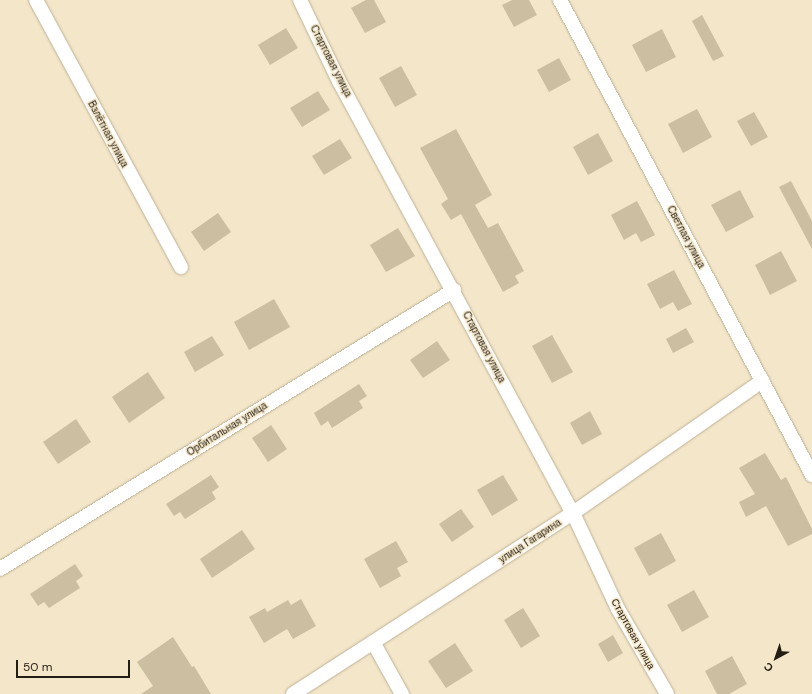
<!DOCTYPE html>
<html>
<head>
<meta charset="utf-8">
<style>
	body { margin:0 }
	#map { position:relative; width:812px; height:694px; overflow:hidden; background:#f4e6c9; font-family:"DM Sans",sans-serif }
	div>[style] { position:absolute }
	.building>* { inset:0; background:#cbbea1 }
	.roads { filter:drop-shadow(0 0 1px #beb195) drop-shadow(0 0 1px #beb195) }
	.minor>* { height:14px; margin:-7px; padding:0 7px; transform-origin:7px; border-radius:7px; background:#fff }
	span { translate:-50% -50%; white-space:nowrap; text-align:center; line-height:1.15; -webkit-text-stroke:3px #f4e6c9; paint-order:stroke }
	.street-label { font-size:10px; color:#231e13 }
	.north { position:absolute; left:756px; top:638px; width:40px; height:40px; -webkit-text-stroke:3px #f4e6c9; paint-order:stroke; rotate:220deg; font-size:11px; font-weight:700; line-height:16px; text-align:center; color:#231e13 }
	.north::after { content:''; display:block; margin:auto; width:14px; height:18px; background:#231e13; clip-path:polygon(50% 0,100% 100%,50% 72%,0 100%) }
	.scale { position:absolute; left:16px; top:660px; width:114px; height:18px; box-sizing:border-box; border:2px solid #231e13; border-top:0; padding-left:5px; font-size:12px; line-height:14px; white-space:nowrap; color:#231e13; -webkit-text-stroke:3px #f4e6c9; paint-order:stroke }
</style>
</head>
<body>
<div id="map">
	<div class="building">
		<div style="clip-path:polygon(366px 0,374px 0,386px 22px,365px 33px,351px 8px)"></div>
		<div style="clip-path:polygon(512px 0,529px 0,537px 15px,514px 27px,502px 5px)"></div>
		<div style="clip-path:polygon(702px 15px,724px 56px,713px 61px,692px 21px)"></div>
		<div style="clip-path:polygon(286px 28px,298px 48px,270px 65px,258px 45px)"></div>
		<div style="clip-path:polygon(662px 29px,676px 57px,646px 72px,632px 45px)"></div>
		<div style="clip-path:polygon(559px 58px,571px 80px,549px 92px,537px 70px)"></div>
		<div style="clip-path:polygon(401px 66px,417px 95px,395px 107px,379px 78px)"></div>
		<div style="clip-path:polygon(318px 91px,330px 110px,302px 127px,290px 108px)"></div>
		<div style="clip-path:polygon(697px 109px,712px 137px,683px 153px,668px 124px)"></div>
		<div style="clip-path:polygon(754px 112px,768px 137px,751px 146px,737px 121px)"></div>
		<div style="clip-path:polygon(456px 129px,492px 195px,475px 205px,488px 228px,498px 223px,524px 271px,515px 276px,519px 283px,503px 292px,461px 214px,451px 220px,441px 204px,448px 199px,420px 148px)"></div>
		<div style="clip-path:polygon(598px 133px,613px 161px,588px 175px,573px 147px)"></div>
		<div style="clip-path:polygon(340px 139px,352px 158px,324px 175px,312px 156px)"></div>
		<div style="clip-path:polygon(791px 181px,812px 221px,812px 249px,779px 187px)"></div>
		<div style="clip-path:polygon(740px 190px,754px 217px,726px 232px,711px 205px)"></div>
		<div style="clip-path:polygon(637px 201px,655px 235px,641px 242px,636px 233px,624px 240px,611px 215px)"></div>
		<div style="clip-path:polygon(218px 213px,231px 232px,204px 251px,191px 232px)"></div>
		<div style="clip-path:polygon(398px 228px,415px 256px,386px 272px,370px 245px)"></div>
		<div style="clip-path:polygon(781px 251px,797px 281px,770px 295px,755px 265px)"></div>
		<div style="clip-path:polygon(674px 270px,692px 304px,678px 311px,673px 302px,660px 309px,647px 284px)"></div>
		<div style="clip-path:polygon(274px 299px,290px 327px,249px 350px,234px 322px)"></div>
		<div style="clip-path:polygon(686px 328px,694px 342px,673px 353px,666px 339px)"></div>
		<div style="clip-path:polygon(552px 335px,573px 372px,552px 383px,532px 346px)"></div>
		<div style="clip-path:polygon(212px 336px,224px 355px,195px 372px,184px 352px)"></div>
		<div style="clip-path:polygon(437px 341px,450px 360px,423px 378px,410px 360px)"></div>
		<div style="clip-path:polygon(148px 372px,165px 398px,129px 423px,112px 397px)"></div>
		<div style="clip-path:polygon(359px 384px,367px 396px,359px 401px,363px 408px,332px 428px,328px 421px,321px 426px,314px 413px)"></div>
		<div style="clip-path:polygon(590px 411px,602px 434px,582px 445px,570px 423px)"></div>
		<div style="clip-path:polygon(76px 419px,91px 442px,58px 464px,43px 442px)"></div>
		<div style="clip-path:polygon(271px 425px,287px 449px,268px 462px,252px 438px)"></div>
		<div style="clip-path:polygon(765px 453px,781px 480px,786px 477px,812px 529px,812px 534px,788px 546px,766px 506px,746px 517px,739px 502px,755px 494px,739px 468px)"></div>
		<div style="clip-path:polygon(211px 475px,219px 487px,212px 492px,216px 499px,185px 519px,180px 512px,174px 516px,166px 504px)"></div>
		<div style="clip-path:polygon(503px 475px,518px 500px,492px 516px,477px 490px)"></div>
		<div style="clip-path:polygon(461px 509px,474px 527px,452px 542px,439px 524px)"></div>
		<div style="clip-path:polygon(242px 530px,255px 549px,212px 578px,200px 559px)"></div>
		<div style="clip-path:polygon(661px 533px,676px 561px,649px 576px,634px 548px)"></div>
		<div style="clip-path:polygon(396px 541px,408px 562px,397px 568px,401px 576px,380px 588px,364px 559px)"></div>
		<div style="clip-path:polygon(75px 564px,83px 576px,76px 581px,80px 588px,49px 608px,44px 602px,38px 606px,30px 594px)"></div>
		<div style="clip-path:polygon(694px 590px,709px 617px,682px 632px,667px 605px)"></div>
		<div style="clip-path:polygon(301px 599px,316px 626px,293px 639px,287px 629px,264px 643px,249px 617px,265px 608px,267px 612px,288px 600px,291px 605px)"></div>
		<div style="clip-path:polygon(523px 608px,540px 636px,521px 648px,504px 620px)"></div>
		<div style="clip-path:polygon(613px 635px,623px 653px,608px 662px,598px 644px)"></div>
		<div style="clip-path:polygon(173px 637px,192px 667px,194px 666px,211px 694px,141px 694px,153px 686px,137px 662px)"></div>
		<div style="clip-path:polygon(455px 643px,473px 671px,446px 688px,428px 661px)"></div>
		<div style="clip-path:polygon(732px 656px,747px 684px,729px 694px,717px 694px,705px 671px)"></div>
	</div>
	<div class="roads">
		<div class="minor">
			<div style="left:36px;top:0;width:304px;rotate:61.5deg"></div>
			<div style="left:300px;top:0;width:90px;rotate:64.3deg"></div>
			<div style="left:339px;top:81px;width:491px;rotate:61.6deg"></div>
			<div style="left:573px;top:513px;width:106px;rotate:64.9deg"></div>
			<div style="left:618px;top:609px;width:98px;rotate:60deg"></div>
			<div style="left:560px;top:0;width:538px;rotate:62.05deg"></div>
			<div style="left:0;top:569px;width:533px;rotate:-31.57deg"></div>
			<div style="left:373px;top:642px;width:60px;rotate:60.9deg"></div>
			<div style="left:293px;top:694px;width:333px;rotate:-32.9deg"></div>
			<div style="left:573px;top:513px;width:231px;rotate:-34.9deg"></div>
		</div>
	</div>
	<div class="street-label">
		<span style="left:331px;top:61px;rotate:63deg">Стартовая улица</span>
		<span style="left:108px;top:134px;rotate:62deg">Взлётная улица</span>
		<span style="left:686px;top:237px;rotate:62deg">Светлая улица</span>
		<span style="left:484px;top:347px;rotate:62deg">Стартовая улица</span>
		<span style="left:227px;top:429px;rotate:-32deg">Орбитальная улица</span>
		<span style="left:530px;top:541px;rotate:-33deg">улица Гагарина</span>
		<span style="left:633px;top:634px;rotate:61deg">Стартовая улица</span>
	</div>
	<div class="north">С</div>
	<div class="scale">50 m</div>
</div>
</body>
</html>
